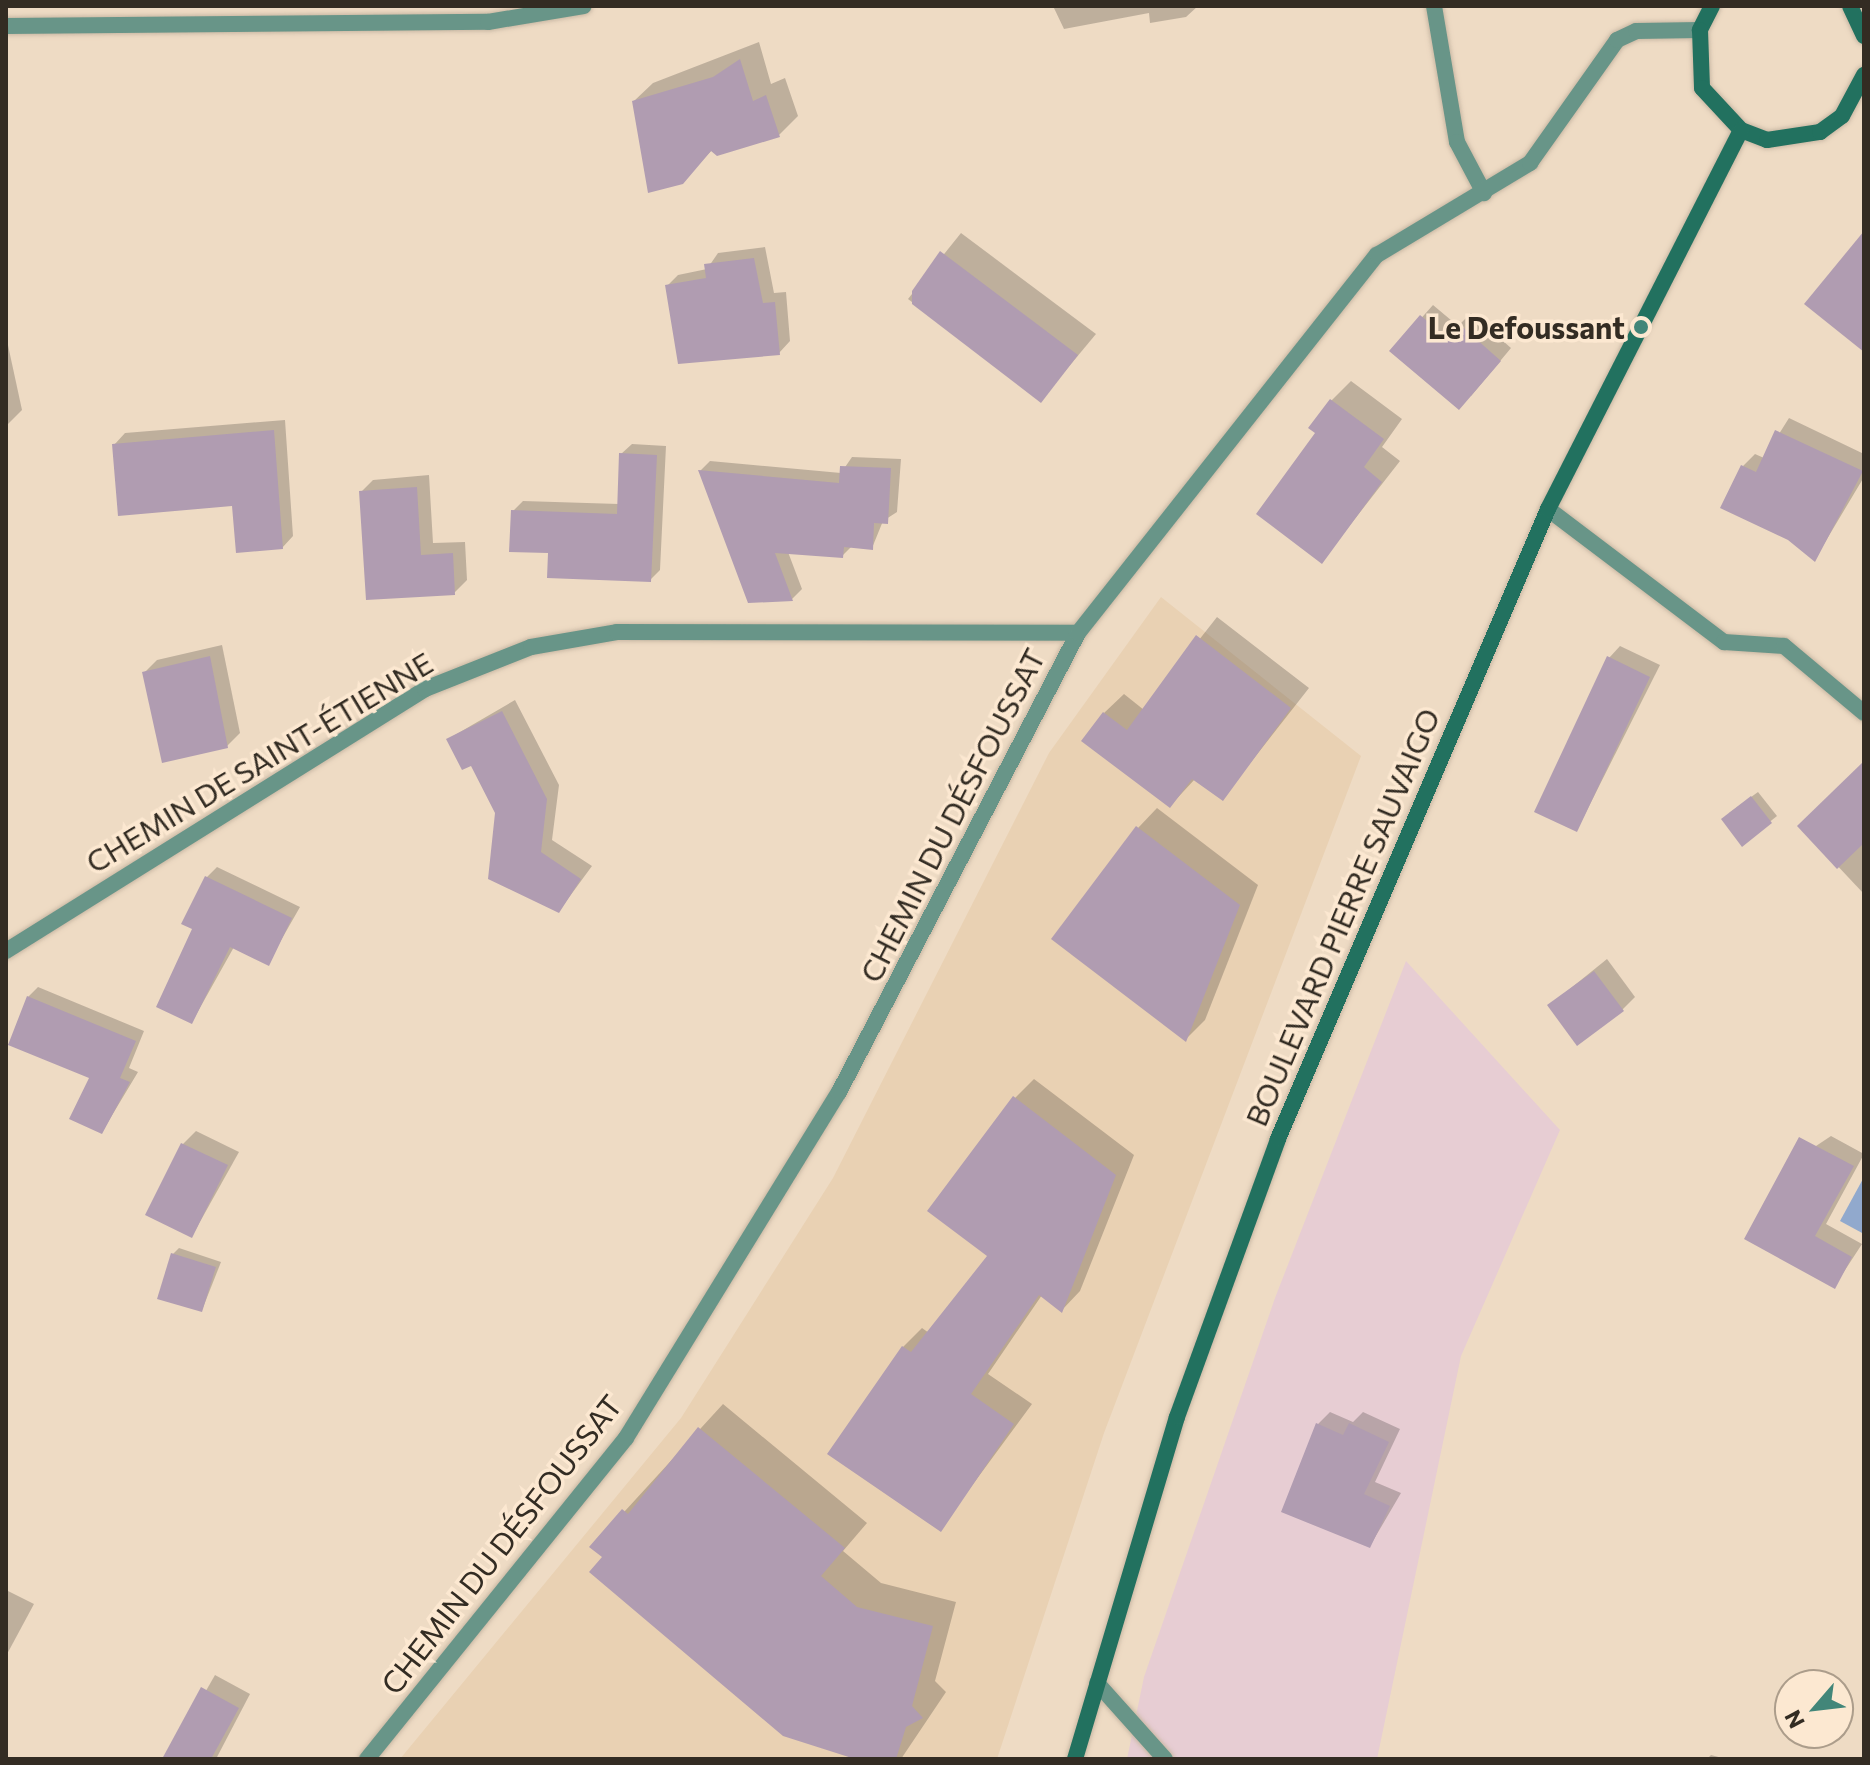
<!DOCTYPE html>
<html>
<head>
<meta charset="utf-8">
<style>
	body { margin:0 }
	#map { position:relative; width:1870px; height:1765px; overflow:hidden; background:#eedbc4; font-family:Commissioner,sans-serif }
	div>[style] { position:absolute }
	.commercial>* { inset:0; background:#e7cdd3 }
	.built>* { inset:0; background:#e9d1b3 }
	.water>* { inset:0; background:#91a9cd }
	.shadow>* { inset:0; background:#0003 }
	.building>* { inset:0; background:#b09cb1 }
	.roads { filter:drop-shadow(0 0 2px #c9b8a4) drop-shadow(0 0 2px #c9b8a4) }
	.lane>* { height:16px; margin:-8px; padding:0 8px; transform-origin:8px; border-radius:8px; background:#689588 }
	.street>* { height:16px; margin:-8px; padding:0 8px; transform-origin:8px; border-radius:8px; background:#689588 }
	.secondary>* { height:16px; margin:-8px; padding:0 8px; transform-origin:8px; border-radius:8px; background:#22715f }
	.dots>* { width:22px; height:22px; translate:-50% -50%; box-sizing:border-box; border:4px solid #fce8d1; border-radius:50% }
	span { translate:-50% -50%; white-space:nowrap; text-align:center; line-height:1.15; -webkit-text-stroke:7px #fce8d1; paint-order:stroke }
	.poi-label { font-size:30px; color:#332c23; font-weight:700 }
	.right { translate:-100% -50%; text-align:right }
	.street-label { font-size:30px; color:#332c23 }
	.frame { position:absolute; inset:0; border:8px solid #332c23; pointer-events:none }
	.north { position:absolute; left:1774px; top:1669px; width:80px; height:80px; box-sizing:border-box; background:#fce8d1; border:2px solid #ac9d8b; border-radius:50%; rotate:242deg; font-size:22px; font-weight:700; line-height:32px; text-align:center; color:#332c23 }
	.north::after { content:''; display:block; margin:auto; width:28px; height:36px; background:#428679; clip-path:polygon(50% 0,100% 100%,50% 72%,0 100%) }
</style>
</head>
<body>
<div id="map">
	<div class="commercial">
		<div style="clip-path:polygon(1406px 961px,1560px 1130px,1461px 1356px,1377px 1759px,1127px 1759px,1144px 1677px,1275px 1298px)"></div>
	</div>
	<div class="built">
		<div style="clip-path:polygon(1161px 597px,1361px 756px,1104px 1433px,997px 1759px,400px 1759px,681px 1418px,833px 1178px,1049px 753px)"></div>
	</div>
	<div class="water">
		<div style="clip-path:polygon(1864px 1177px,1864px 1234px,1840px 1221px)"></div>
	</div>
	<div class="shadow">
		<div style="clip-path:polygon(1053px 6px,1198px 6px,1186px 17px,1150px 23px,1149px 13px,1064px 29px)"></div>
		<div style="clip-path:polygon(759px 42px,771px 84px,785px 78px,798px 116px,779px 135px,712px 150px,682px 182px,634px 101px,653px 83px)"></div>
		<div style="clip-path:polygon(961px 233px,1096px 334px,1041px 400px,908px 299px)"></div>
		<div style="clip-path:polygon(765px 247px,774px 293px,786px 292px,790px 341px,779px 353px,667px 286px,678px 275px,707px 269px,718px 253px)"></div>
		<div style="clip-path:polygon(1433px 305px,1458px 326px,1471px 313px,1511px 348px,1471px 396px,1392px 351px)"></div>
		<div style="clip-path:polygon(6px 336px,22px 410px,6px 426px)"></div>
		<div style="clip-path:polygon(1351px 381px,1402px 419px,1382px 447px,1400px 461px,1322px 561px,1318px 433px,1331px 401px)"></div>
		<div style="clip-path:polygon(1789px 418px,1864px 454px,1864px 477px,1815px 559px,1743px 466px,1755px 454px,1764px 458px)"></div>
		<div style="clip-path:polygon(285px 420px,293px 536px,282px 548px,234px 505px,114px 445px,125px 433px)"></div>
		<div style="clip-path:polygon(632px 444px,666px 446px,660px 570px,650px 580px,550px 551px,513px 511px,523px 501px,619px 504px,621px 454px)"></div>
		<div style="clip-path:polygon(852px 457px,901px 459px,897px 512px,883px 521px,872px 548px,852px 546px,842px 556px,788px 552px,802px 589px,792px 599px,700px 471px,710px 461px,841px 473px)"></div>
		<div style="clip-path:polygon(429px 475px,433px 543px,465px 542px,467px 580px,454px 593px,361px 492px,373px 480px)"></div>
		<div style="clip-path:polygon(1217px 617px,1309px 688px,1222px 799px,1195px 779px,1170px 806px,1104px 713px,1124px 694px,1144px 710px)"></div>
		<div style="clip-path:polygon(222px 645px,240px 733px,227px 746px,144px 673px,157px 660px)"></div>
		<div style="clip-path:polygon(1620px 646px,1660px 665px,1577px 830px,1609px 658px)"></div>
		<div style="clip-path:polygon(515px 700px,559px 785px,552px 840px,592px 866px,559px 911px,472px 763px,448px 739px)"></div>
		<div style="clip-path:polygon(1864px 767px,1864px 894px,1800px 826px)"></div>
		<div style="clip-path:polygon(1758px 792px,1777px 816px,1742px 844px,1729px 813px)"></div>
		<div style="clip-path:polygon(1157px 808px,1258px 885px,1205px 1020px,1185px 1040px,1138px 828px)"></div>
		<div style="clip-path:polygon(217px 867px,300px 907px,268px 963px,234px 947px,192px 1022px,195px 928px,206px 878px)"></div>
		<div style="clip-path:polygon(1607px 959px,1635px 997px,1622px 1010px,1550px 1005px)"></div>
		<div style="clip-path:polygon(38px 987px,144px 1031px,129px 1068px,138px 1072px,102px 1132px,92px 1077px,28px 997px)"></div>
		<div style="clip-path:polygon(1034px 1079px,1134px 1155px,1080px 1291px,1062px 1310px,1042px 1295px,988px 1374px,1032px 1404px,940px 1529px,903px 1347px,922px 1328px,929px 1333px,990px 1256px,1015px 1098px)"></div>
		<div style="clip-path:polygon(196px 1131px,239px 1152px,192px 1236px,183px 1144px)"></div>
		<div style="clip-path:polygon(1831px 1136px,1864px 1154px,1826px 1224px,1862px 1244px,1834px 1287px,1747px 1238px,1795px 1160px)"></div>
		<div style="clip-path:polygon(179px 1248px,221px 1262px,202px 1310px,173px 1254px)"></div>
		<div style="clip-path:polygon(723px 1404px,867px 1523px,843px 1551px,881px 1583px,956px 1602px,935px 1681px,946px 1692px,901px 1759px,866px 1759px,592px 1547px)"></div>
		<div style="clip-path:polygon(1330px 1412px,1353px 1422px,1363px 1412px,1400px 1429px,1375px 1482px,1401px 1493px,1370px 1546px,1318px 1424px)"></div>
		<div style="clip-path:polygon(6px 1590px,34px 1604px,6px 1656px)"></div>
		<div style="clip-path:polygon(215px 1675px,250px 1694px,216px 1759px,167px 1759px)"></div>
		<div style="clip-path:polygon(1711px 1755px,1726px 1759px,1707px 1759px)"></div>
	</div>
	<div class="building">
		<div style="clip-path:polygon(740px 59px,753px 101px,766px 95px,780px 137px,717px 156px,711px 151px,683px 184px,648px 193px,632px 101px,713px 77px)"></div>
		<div style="clip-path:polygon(1864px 231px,1864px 352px,1804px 304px)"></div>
		<div style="clip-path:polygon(940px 251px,1078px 355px,1041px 403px,912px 304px,912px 291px)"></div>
		<div style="clip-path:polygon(754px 258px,763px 303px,775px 302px,780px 355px,678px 364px,665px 285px,706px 278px,704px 264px)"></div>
		<div style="clip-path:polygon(1420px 315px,1446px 337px,1458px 323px,1501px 361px,1459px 410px,1389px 351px)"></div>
		<div style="clip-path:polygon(1330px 399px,1384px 439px,1364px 467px,1382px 482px,1322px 564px,1256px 514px,1315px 433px,1308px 428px)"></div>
		<div style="clip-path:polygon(274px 430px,283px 549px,236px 553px,232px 506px,118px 516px,112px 444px)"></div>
		<div style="clip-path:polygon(1775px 430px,1863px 471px,1815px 562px,1788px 540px,1720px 508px,1741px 465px,1756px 472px)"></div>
		<div style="clip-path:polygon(619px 453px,657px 455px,651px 582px,547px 578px,548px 553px,509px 552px,511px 510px,617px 514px)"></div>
		<div style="clip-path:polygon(840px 466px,891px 468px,888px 524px,874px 523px,873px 550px,844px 547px,843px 558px,775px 553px,793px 601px,748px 603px,698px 470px,839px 483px)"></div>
		<div style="clip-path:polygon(417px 487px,421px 555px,453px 553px,455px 595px,366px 600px,359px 491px)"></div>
		<div style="clip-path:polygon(1196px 635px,1291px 708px,1223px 801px,1192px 779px,1170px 808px,1081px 741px,1103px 712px,1127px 730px)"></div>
		<div style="clip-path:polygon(210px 656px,228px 748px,162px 763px,142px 672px)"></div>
		<div style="clip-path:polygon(1607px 656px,1650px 677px,1577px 832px,1534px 812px)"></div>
		<div style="clip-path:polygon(502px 711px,547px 799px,541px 852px,581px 879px,559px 913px,488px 879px,495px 813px,471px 766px,462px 770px,446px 739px)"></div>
		<div style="clip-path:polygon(1864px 761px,1864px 843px,1837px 869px,1797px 826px)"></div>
		<div style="clip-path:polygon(1751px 796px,1772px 823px,1742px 847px,1721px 819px)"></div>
		<div style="clip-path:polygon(1136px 826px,1240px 905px,1186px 1042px,1051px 939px)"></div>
		<div style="clip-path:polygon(205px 876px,292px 918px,269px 966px,230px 947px,192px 1024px,156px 1007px,192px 929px,181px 924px)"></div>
		<div style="clip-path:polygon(1594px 971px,1624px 1011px,1577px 1046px,1547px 1005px)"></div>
		<div style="clip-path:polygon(27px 996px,136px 1041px,120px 1078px,130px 1082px,102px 1134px,69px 1119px,89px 1078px,8px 1045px)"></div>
		<div style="clip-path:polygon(1013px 1096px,1116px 1175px,1062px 1313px,1039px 1295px,971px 1394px,1014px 1424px,941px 1532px,827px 1454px,902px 1346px,911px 1352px,987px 1256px,927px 1211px)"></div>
		<div style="clip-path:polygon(1799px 1137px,1854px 1166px,1815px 1236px,1852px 1257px,1835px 1289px,1744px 1239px)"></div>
		<div style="clip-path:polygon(181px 1143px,228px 1165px,192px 1238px,145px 1215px)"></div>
		<div style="clip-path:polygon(171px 1253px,216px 1267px,202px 1312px,157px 1299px)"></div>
		<div style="clip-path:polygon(1316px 1423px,1343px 1435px,1349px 1423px,1389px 1442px,1364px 1494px,1390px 1506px,1370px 1548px,1281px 1512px)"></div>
		<div style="clip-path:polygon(698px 1427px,845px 1548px,821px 1576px,857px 1607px,933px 1626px,912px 1706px,923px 1718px,906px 1727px,896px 1759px,855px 1759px,783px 1736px,589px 1572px,602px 1557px,589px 1547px,622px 1509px,628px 1514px)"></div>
		<div style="clip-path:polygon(201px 1687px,239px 1708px,211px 1759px,162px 1759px)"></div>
	</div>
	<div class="roads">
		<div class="lane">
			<div style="left:1548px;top:509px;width:221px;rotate:37.1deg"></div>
			<div style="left:1724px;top:642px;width:60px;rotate:3.8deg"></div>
			<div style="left:1784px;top:646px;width:104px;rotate:39.9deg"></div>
			<div style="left:1097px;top:1683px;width:102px;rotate:48.2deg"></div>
		</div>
		<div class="street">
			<div style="left:1434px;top:6px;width:138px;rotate:80.4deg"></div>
			<div style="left:1457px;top:142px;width:58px;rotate:62.1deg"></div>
			<div style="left:6px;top:26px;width:482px;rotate:-0.5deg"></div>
			<div style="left:488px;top:22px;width:97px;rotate:-9.5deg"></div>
			<div style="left:6px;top:951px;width:494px;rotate:-32deg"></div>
			<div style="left:425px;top:689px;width:114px;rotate:-21.6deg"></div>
			<div style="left:531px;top:647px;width:87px;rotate:-9.9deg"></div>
			<div style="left:617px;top:632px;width:461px;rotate:0.1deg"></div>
			<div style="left:367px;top:1759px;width:412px;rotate:-51.1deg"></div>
			<div style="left:626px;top:1438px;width:406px;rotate:-58.4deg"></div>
			<div style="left:839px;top:1092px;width:517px;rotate:-62.49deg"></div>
			<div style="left:1078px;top:633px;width:482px;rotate:-51.7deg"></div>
			<div style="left:1377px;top:255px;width:179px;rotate:-31deg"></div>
			<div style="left:1530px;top:163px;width:151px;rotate:-54.7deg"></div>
			<div style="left:1617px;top:40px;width:21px;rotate:-25deg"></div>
			<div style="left:1636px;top:31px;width:64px;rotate:-0.9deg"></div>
		</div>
		<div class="secondary">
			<div style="left:1712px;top:6px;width:27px;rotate:117deg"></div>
			<div style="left:1700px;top:30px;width:58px;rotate:88deg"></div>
			<div style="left:1702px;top:88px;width:57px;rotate:47.1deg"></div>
			<div style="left:1741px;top:130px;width:28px;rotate:21deg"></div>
			<div style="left:1767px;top:140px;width:54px;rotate:-8.6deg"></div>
			<div style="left:1820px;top:132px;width:27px;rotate:-36deg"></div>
			<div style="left:1842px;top:116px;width:47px;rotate:-61.8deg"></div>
			<div style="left:1850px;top:6px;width:33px;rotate:65deg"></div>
			<div style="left:1075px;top:1759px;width:357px;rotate:-73.4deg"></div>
			<div style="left:1177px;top:1417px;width:296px;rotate:-70deg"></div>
			<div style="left:1278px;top:1139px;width:685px;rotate:-66.8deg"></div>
			<div style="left:1548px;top:509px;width:425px;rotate:-63deg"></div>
		</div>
	</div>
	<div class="dots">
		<div style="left:1641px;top:327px;background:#428679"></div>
	</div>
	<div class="poi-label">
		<span class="right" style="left:1625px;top:327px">Le Defoussant</span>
	</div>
	<div class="street-label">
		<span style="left:259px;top:762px;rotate:-31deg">CHEMIN DE SAINT-ÉTIENNE</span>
		<span style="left:952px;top:815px;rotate:-63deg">CHEMIN DU DÉSFOUSSAT</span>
		<span style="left:1342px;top:917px;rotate:-67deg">BOULEVARD PIERRE SAUVAIGO</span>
		<span style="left:501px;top:1544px;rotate:-52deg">CHEMIN DU DÉSFOUSSAT</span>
	</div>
	<div class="frame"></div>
	<div class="north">N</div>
</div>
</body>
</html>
